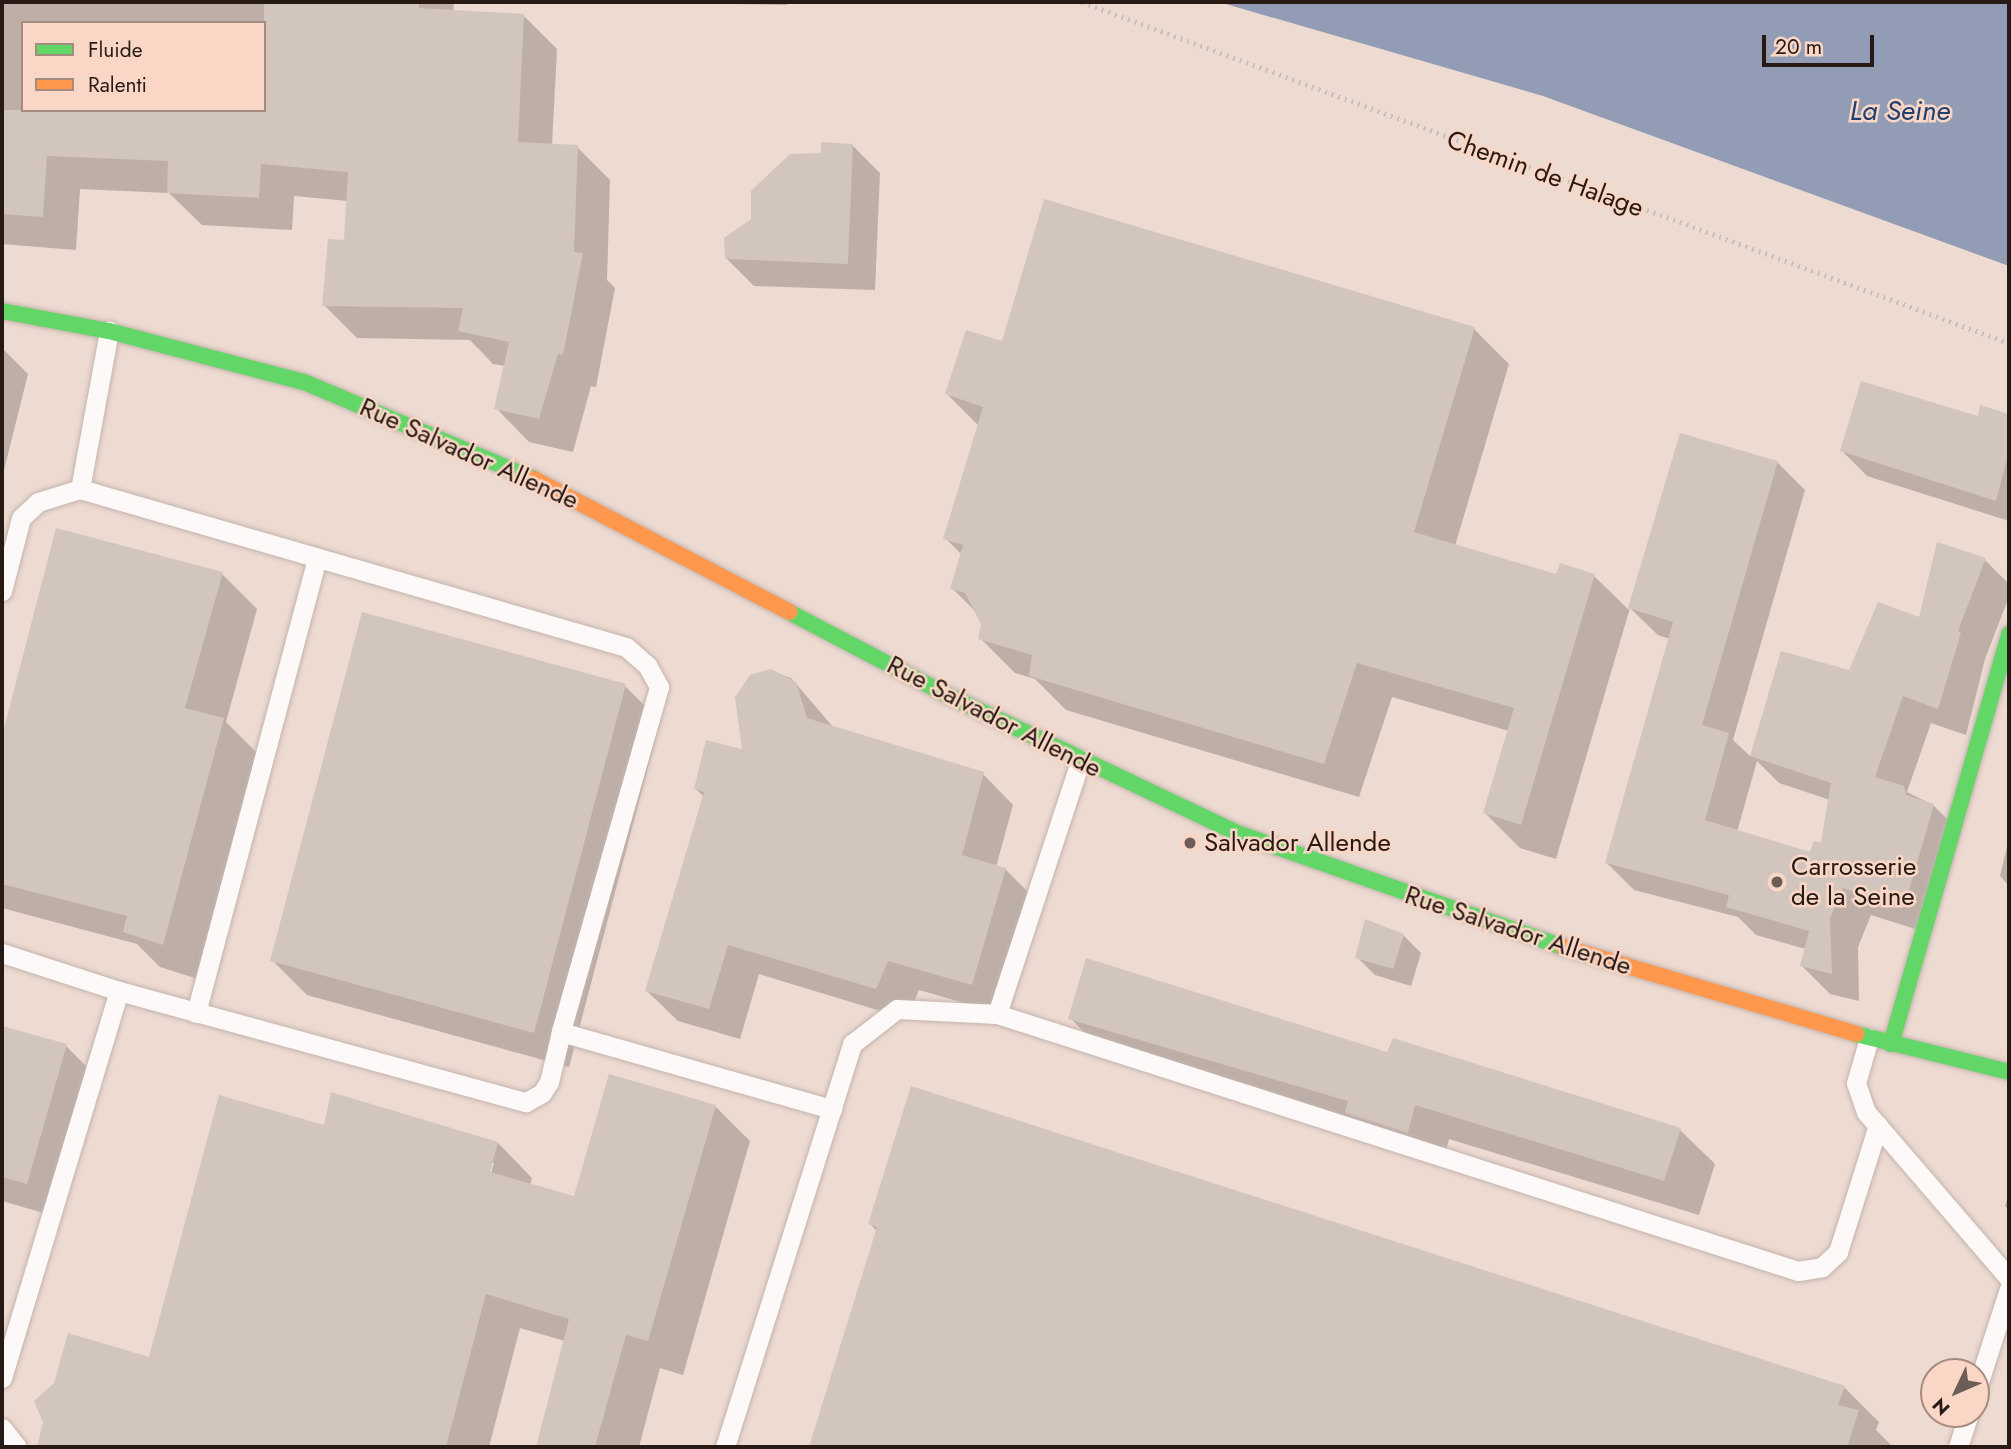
<!DOCTYPE html>
<html>
<head>
<meta charset="utf-8">
<style>
	body { margin:0 }
	#map { position:relative; width:2011px; height:1449px; overflow:hidden; background:#eddad1; font-family:Jost,sans-serif }
	div>[style] { position:absolute }
	.water>* { inset:0; background:#929cb4 }
	.shadow>* { inset:0; background:#0003 }
	.building>* { inset:0; background:#d2c5bd }
	.path>* { height:4.5px; margin-top:-2.25px; transform-origin:0; background:repeating-linear-gradient(90deg,#c7c0bc 0 2px,transparent 0 7px) }
	.roads { filter:drop-shadow(0 0 2px #c3b4ad) drop-shadow(0 0 2px #c3b4ad) }
	.lane>* { height:19px; margin:-9.5px; padding:0 9.5px; transform-origin:9.5px; border-radius:9.5px; background:#fcf9f8 }
	.fast>* { height:16px; margin:-8px; padding:0 8px; transform-origin:8px; border-radius:8px; background:#63d668 }
	.slow>* { height:16px; margin:-8px; padding:0 8px; transform-origin:8px; border-radius:8px; background:#ff974d }
	.dots>* { width:19px; height:19px; translate:-50% -50%; box-sizing:border-box; border:4px solid #f9d6c5; border-radius:50% }
	span { translate:-50% -50%; white-space:nowrap; text-align:center; line-height:1.15; -webkit-text-stroke:5px #f9d6c5; paint-order:stroke }
	.street-label { font-size:26px; color:#271a14 }
	.poi-label { font-size:26px; color:#271a14 }
	.left { translate:0 -50%; text-align:left }
	.water-label { font-size:28px; color:#223f71; font-style:italic }
	.frame { position:absolute; inset:0; border:4px solid #271a14; pointer-events:none }
	.legend { position:absolute; left:21px; top:21px; width:245px; height:91px; box-sizing:border-box; background:#f9d6c5; border:2px solid #a58b7e; margin:0; padding:9px 12px; list-style:none; font-size:21px; color:#271a14 }
	.legend li { display:flex; align-items:center; gap:14px; height:35px }
	.legend b { width:35px; border:2px solid #a58b7e }
	.north { position:absolute; left:1920px; top:1358px; width:70px; height:70px; box-sizing:border-box; background:#f9d6c5; border:2px solid #a58b7e; border-radius:50%; rotate:226deg; font-size:19px; font-weight:700; line-height:28px; text-align:center; color:#271a14 }
	.north::after { content:''; display:block; margin:auto; width:24px; height:32px; background:#6c5d56; clip-path:polygon(50% 0,100% 100%,50% 72%,0 100%) }
	.scale { position:absolute; left:1762px; top:35px; width:112px; height:32px; box-sizing:border-box; border:4px solid #271a14; border-top:0; padding-left:9px; font-size:21px; line-height:24px; white-space:nowrap; color:#271a14; -webkit-text-stroke:5px #f9d6c5; paint-order:stroke }
</style>
</head>
<body>
<div id="map">
	<div class="water">
		<div style="clip-path:polygon(1219px 2px,2009px 2px,2009px 266px,1543px 96px)"></div>
	</div>
	<div class="shadow">
		<div style="clip-path:polygon(evenodd,2px 2px,454px 2px,453px 12px,523px 15px,557px 49px,552px 145px,577px 147px,610px 180px,607px 280px,615px 288px,596px 387px,591px 386px,573px 452px,529px 442px,496px 408px,505px 366px,493px 364px,470px 340px,357px 338px,324px 305px,345px 242px,348px 201px,294px 196px,292px 230px,202px 225px,169px 193px,80px 189px,76px 250px,2px 244px,2px 2px,23px 23px,264px 23px,264px 110px,23px 110px,23px 23px)"></div>
		<div style="clip-path:polygon(612px 2px,787px 2px,787px 5px)"></div>
		<div style="clip-path:polygon(853px 146px,880px 173px,875px 290px,754px 286px,727px 259px,753px 220px,823px 155px)"></div>
		<div style="clip-path:polygon(evenodd,1474px 329px,1509px 364px,1455px 546px,1557px 576px,1594px 576px,1629px 610px,1681px 435px,1777px 462px,1805px 490px,1733px 740px,1751px 757px,1782px 653px,1850px 673px,1920px 620px,1985px 560px,2009px 584px,2009px 597px,1985px 659px,1966px 735px,1931px 723px,1907px 792px,1933px 805px,1961px 833px,1931px 934px,1871px 915px,1858px 947px,1859px 1001px,1830px 994px,1802px 966px,1806px 949px,1756px 935px,1738px 917px,1634px 890px,1606px 862px,1670px 639px,1658px 635px,1630px 608px,1556px 859px,1520px 848px,1485px 813px,1509px 731px,1392px 697px,1359px 797px,1066px 710px,1035px 679px,1015px 673px,980px 638px,983px 623px,978px 614px,952px 588px,962px 555px,945px 538px,979px 426px,947px 394px,1003px 343px,1474px 329px,1757px 761px,1779px 783px,1830px 800px,1823px 844px,1812px 854px,1737px 832px,1757px 761px)"></div>
		<div style="clip-path:polygon(2px 348px,28px 374px,2px 478px)"></div>
		<div style="clip-path:polygon(1981px 407px,2009px 416px,2009px 521px,1867px 476px,1842px 451px,1979px 418px)"></div>
		<div style="clip-path:polygon(58px 530px,222px 574px,257px 609px,226px 722px,258px 754px,198px 979px,160px 967px,137px 944px,2px 908px,2px 743px)"></div>
		<div style="clip-path:polygon(771px 671px,791px 678px,834px 728px,983px 774px,1013px 805px,996px 867px,1005px 869px,1036px 900px,1002px 1014px,919px 990px,907px 1019px,759px 974px,740px 1039px,678px 1021px,647px 991px,704px 797px,695px 788px,744px 752px)"></div>
		<div style="clip-path:polygon(625px 686px,660px 721px,569px 1067px,307px 995px,272px 960px)"></div>
		<div style="clip-path:polygon(2009px 838px,2009px 886px,2000px 876px)"></div>
		<div style="clip-path:polygon(1403px 935px,1421px 953px,1411px 986px,1375px 975px,1357px 957px)"></div>
		<div style="clip-path:polygon(1070px 1018px,1388px 1054px,1680px 1130px,1715px 1164px,1699px 1215px,1449px 1139px,1442px 1167px,1105px 1053px)"></div>
		<div style="clip-path:polygon(2px 1028px,66px 1046px,101px 1081px,61px 1218px,2px 1201px)"></div>
		<div style="clip-path:polygon(evenodd,715px 1106px,750px 1141px,683px 1375px,660px 1368px,639px 1447px,538px 1447px,565px 1341px,520px 1328px,489px 1447px,39px 1444px,150px 1360px,325px 1127px,498px 1143px,532px 1178px,530px 1185px,576px 1198px,715px 1106px,490px 1163px,494px 1163px,489px 1181px,490px 1163px)"></div>
		<div style="clip-path:polygon(2009px 1194px,2009px 1210px,2005px 1206px)"></div>
		<div style="clip-path:polygon(870px 1224px,1844px 1387px,1879px 1422px,1876px 1430px,1893px 1447px,810px 1447px,878px 1232px)"></div>
	</div>
	<div class="building">
		<div style="clip-path:polygon(264px 2px,419px 2px,419px 8px,524px 14px,518px 142px,578px 145px,574px 252px,583px 253px,563px 355px,558px 354px,539px 419px,494px 409px,509px 342px,458px 331px,463px 308px,322px 306px,328px 239px,344px 240px,348px 172px,261px 164px,259px 198px,167px 193px,168px 161px,47px 156px,43px 217px,2px 214px,2px 110px,264px 110px)"></div>
		<div style="clip-path:polygon(821px 142px,853px 144px,848px 264px,725px 259px,724px 238px,751px 219px,751px 191px,790px 154px,821px 153px)"></div>
		<div style="clip-path:polygon(1044px 199px,1475px 327px,1414px 532px,1556px 574px,1560px 563px,1595px 574px,1521px 825px,1483px 813px,1514px 708px,1357px 663px,1324px 764px,1029px 676px,1032px 655px,978px 639px,981px 624px,965px 593px,950px 589px,963px 545px,943px 539px,983px 407px,945px 394px,966px 330px,1002px 341px)"></div>
		<div style="clip-path:polygon(1861px 381px,1978px 416px,1980px 405px,2009px 414px,2009px 451px,1996px 501px,1840px 451px)"></div>
		<div style="clip-path:polygon(1680px 433px,1778px 461px,1702px 725px,1729px 733px,1705px 820px,1810px 852px,1814px 841px,1821px 842px,1831px 783px,1750px 756px,1781px 651px,1849px 670px,1878px 602px,1919px 617px,1937px 542px,1986px 558px,1958px 631px,1961px 633px,1938px 709px,1903px 696px,1875px 777px,1904px 786px,1906px 795px,1934px 804px,1904px 908px,1843px 888px,1830px 918px,1832px 974px,1800px 966px,1809px 931px,1726px 907px,1729px 895px,1605px 863px,1673px 622px,1628px 608px)"></div>
		<div style="clip-path:polygon(56px 528px,223px 572px,185px 708px,224px 718px,163px 945px,123px 932px,127px 916px,2px 884px,2px 736px)"></div>
		<div style="clip-path:polygon(362px 612px,626px 684px,534px 1033px,270px 961px)"></div>
		<div style="clip-path:polygon(771px 669px,796px 682px,807px 718px,984px 772px,962px 855px,1006px 868px,972px 985px,888px 961px,876px 989px,728px 945px,709px 1009px,645px 991px,704px 792px,694px 789px,706px 740px,742px 749px,735px 697px,750px 675px)"></div>
		<div style="clip-path:polygon(1365px 919px,1404px 934px,1393px 969px,1355px 958px)"></div>
		<div style="clip-path:polygon(1086px 958px,1387px 1052px,1393px 1038px,1681px 1128px,1664px 1181px,1415px 1105px,1408px 1133px,1345px 1113px,1348px 1101px,1068px 1019px)"></div>
		<div style="clip-path:polygon(2px 1026px,67px 1044px,27px 1184px,2px 1177px)"></div>
		<div style="clip-path:polygon(609px 1074px,716px 1105px,648px 1341px,626px 1335px,595px 1447px,536px 1447px,569px 1319px,486px 1294px,446px 1447px,37px 1447px,43px 1422px,34px 1401px,54px 1383px,68px 1333px,149px 1357px,219px 1095px,324px 1125px,331px 1092px,498px 1142px,490px 1172px,574px 1196px)"></div>
		<div style="clip-path:polygon(911px 1086px,1845px 1386px,1838px 1405px,1859px 1410px,1847px 1447px,809px 1447px,877px 1227px,868px 1224px)"></div>
	</div>
	<div class="path">
		<div style="left:1082px;top:2px;width:988px;rotate:20.2deg"></div>
	</div>
	<div class="roads">
		<div class="lane">
			<div style="left:80px;top:489px;width:161px;rotate:-79.6deg"></div>
			<div style="left:2px;top:591px;width:75px;rotate:-75.4deg"></div>
			<div style="left:21px;top:518px;width:23px;rotate:-43deg"></div>
			<div style="left:38px;top:502px;width:44px;rotate:-17.2deg"></div>
			<div style="left:80px;top:489px;width:568px;rotate:16.14deg"></div>
			<div style="left:626px;top:647px;width:28px;rotate:41deg"></div>
			<div style="left:647px;top:665px;width:25px;rotate:61deg"></div>
			<div style="left:659px;top:687px;width:359px;rotate:105.9deg"></div>
			<div style="left:2px;top:953px;width:123px;rotate:18deg"></div>
			<div style="left:196px;top:1013px;width:471px;rotate:-75.1deg"></div>
			<div style="left:997px;top:1014px;width:841px;rotate:17.79deg"></div>
			<div style="left:1798px;top:1271px;width:24px;rotate:-9deg"></div>
			<div style="left:1822px;top:1267px;width:22px;rotate:-43deg"></div>
			<div style="left:1838px;top:1252px;width:133px;rotate:-72.5deg"></div>
			<div style="left:1869px;top:1038px;width:47px;rotate:106.1deg"></div>
			<div style="left:1856px;top:1083px;width:31px;rotate:71deg"></div>
			<div style="left:1866px;top:1112px;width:219px;rotate:49.3deg"></div>
			<div style="left:2px;top:1378px;width:404px;rotate:-73.2deg"></div>
			<div style="left:119px;top:991px;width:422px;rotate:15.3deg"></div>
			<div style="left:526px;top:1102px;width:18px;rotate:-29deg"></div>
			<div style="left:542px;top:1093px;width:13px;rotate:-58deg"></div>
			<div style="left:549px;top:1082px;width:51px;rotate:-76.5deg"></div>
			<div style="left:561px;top:1032px;width:282px;rotate:15.9deg"></div>
			<div style="left:1976px;top:1391px;width:107px;rotate:-72.1deg"></div>
			<div style="left:2px;top:1428px;width:24px;rotate:52deg"></div>
			<div style="left:725px;top:1447px;width:423px;rotate:-72.5deg"></div>
			<div style="left:852px;top:1044px;width:57px;rotate:-37.9deg"></div>
			<div style="left:897px;top:1009px;width:100px;rotate:2.9deg"></div>
			<div style="left:997px;top:1014px;width:268px;rotate:-71.8deg"></div>
			<div style="left:1958px;top:1447px;width:35px;rotate:-72deg"></div>
		</div>
		<div class="fast">
			<div style="left:2px;top:311px;width:109px;rotate:10.6deg"></div>
			<div style="left:109px;top:331px;width:202px;rotate:14.7deg"></div>
			<div style="left:304px;top:382px;width:250px;rotate:22.9deg"></div>
			<div style="left:789px;top:612px;width:183px;rotate:27.7deg"></div>
			<div style="left:951px;top:697px;width:317px;rotate:25.4deg"></div>
			<div style="left:1237px;top:833px;width:345px;rotate:19.3deg"></div>
			<div style="left:1856px;top:1034px;width:158px;rotate:13.9deg"></div>
			<div style="left:1891px;top:1044px;width:427px;rotate:-73.9deg"></div>
		</div>
		<div class="slow">
			<div style="left:534px;top:479px;width:288px;rotate:27.5deg"></div>
			<div style="left:1563px;top:947px;width:306px;rotate:16.5deg"></div>
		</div>
	</div>
	<div class="dots">
		<div style="left:1190px;top:843px;background:#6c5d56"></div>
		<div style="left:1777px;top:882px;background:#6c5d56"></div>
	</div>
	<div class="street-label">
		<span style="left:1545px;top:174px;rotate:20deg">Chemin de Halage</span>
		<span style="left:469px;top:454px;rotate:24deg">Rue Salvador Allende</span>
		<span style="left:994px;top:717px;rotate:27deg">Rue Salvador Allende</span>
		<span style="left:1518px;top:931px;rotate:18deg">Rue Salvador Allende</span>
	</div>
	<div class="poi-label">
		<span class="left" style="left:1204px;top:843px">Salvador Allende</span>
		<span class="left" style="left:1791px;top:882px">Carrosserie<br>de la Seine</span>
	</div>
	<div class="water-label">
		<span style="left:1900px;top:111px">La Seine</span>
	</div>
	<div class="frame"></div>
	<ul class="legend">
	<li><b style="height:9px;background:#63d668"></b>Fluide</li>
	<li><b style="height:9px;background:#ff974d"></b>Ralenti</li>
	</ul>
	<div class="north">N</div>
	<div class="scale">20 m</div>
</div>
</body>
</html>
